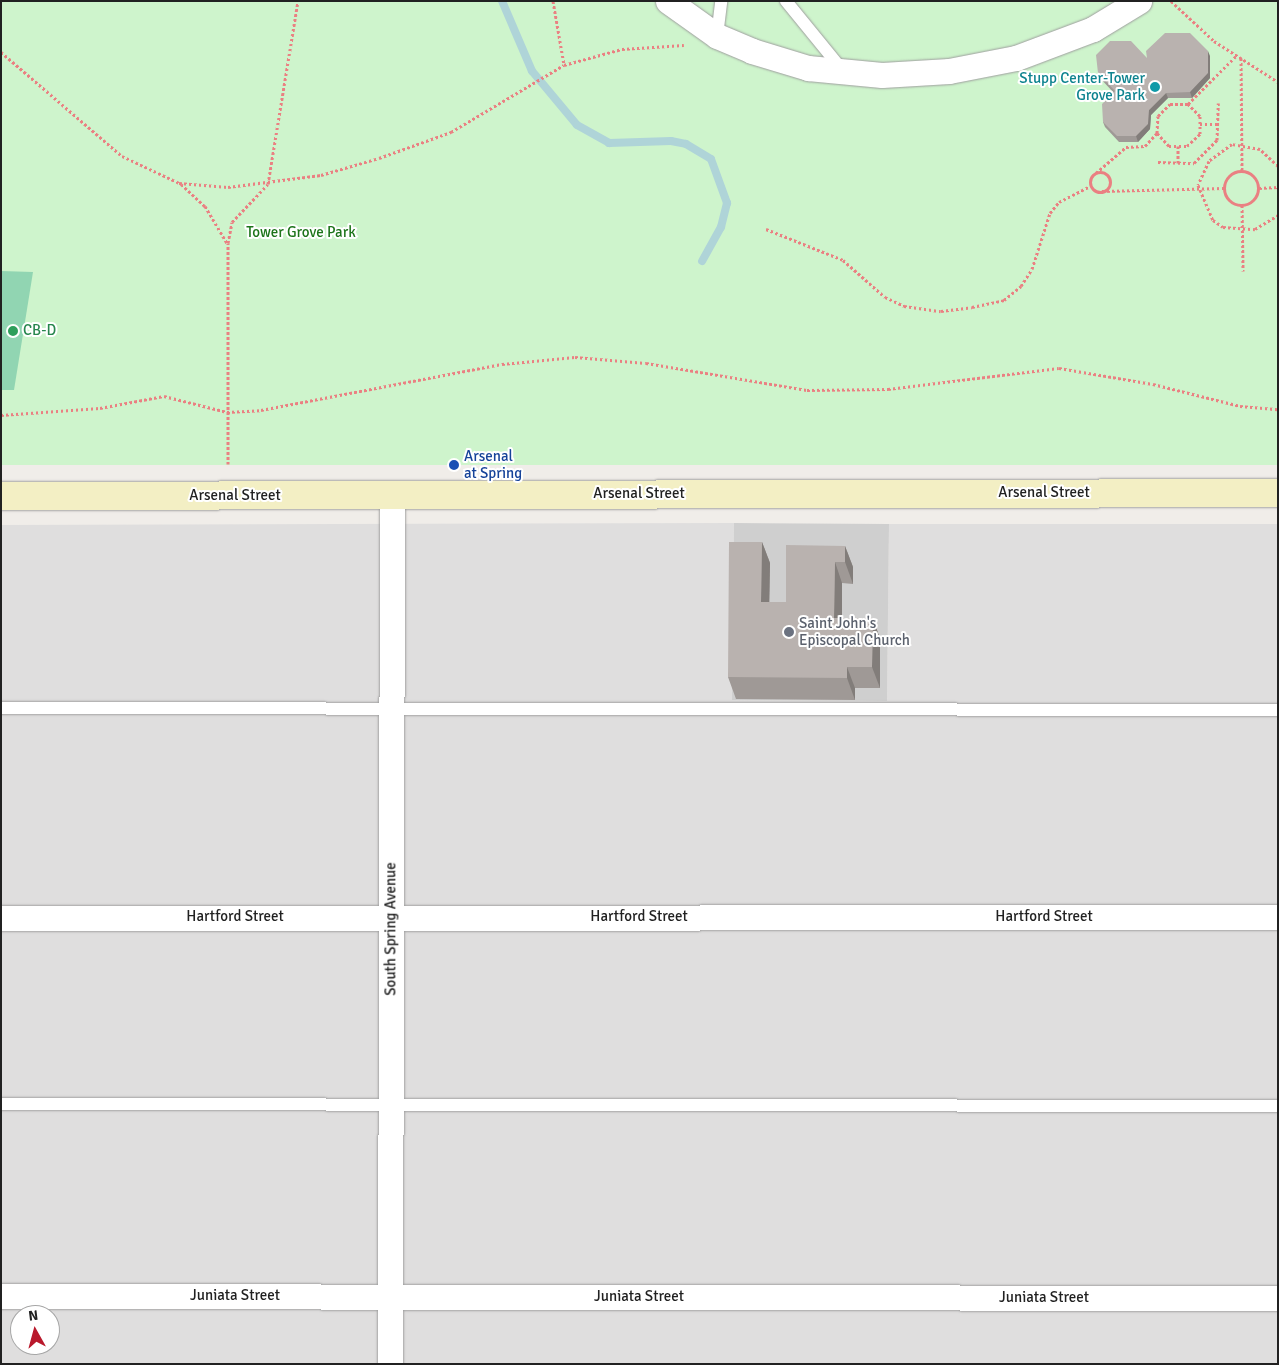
<!DOCTYPE html>
<html>
<head>
<meta charset="utf-8">
<style>
	body { margin:0 }
	#map { position:relative; width:1279px; height:1365px; overflow:hidden; background:#f0ede9; font-family:Signika,sans-serif }
	div>[style] { position:absolute }
	.residential>* { inset:0; background:#dfdede }
	.religious>* { inset:0; background:#cfcfcf }
	.park>* { inset:0; background:#cef4cc }
	.pitch>* { inset:0; background:#91d5b2 }
	.stream>* { height:8px; margin:-4px; padding:0 4px; transform-origin:4px; border-radius:4px; background:#afd4d8 }
	.path>* { height:3px; margin-top:-1.5px; transform-origin:0; background:repeating-linear-gradient(90deg,#ea8082 0 2.5px,transparent 0 5px) }
	.path>.ring { margin:-1.5px; padding:0; box-sizing:content-box; background:none; border:3px solid #ea8082; border-radius:50% }
	.roads { filter:drop-shadow(0 0 1px #9e9e9e) drop-shadow(0 0 1px #9e9e9e) }
	.lane>* { height:12px; margin:-6px; padding:0 6px; transform-origin:6px; border-radius:6px; background:#fff }
	.street>* { height:25px; margin:-12.5px; padding:0 12.5px; transform-origin:12.5px; border-radius:12.5px; background:#fff }
	.secondary>* { height:28px; margin:-14px; padding:0 14px; transform-origin:14px; border-radius:14px; background:#f3efc4 }
	.wall>* { inset:0; background:#9f9996 }
	.shaded-wall>* { inset:0; background:#827d7a }
	.building>* { inset:0; background:#b9b2af }
	.dots>* { width:14px; height:14px; translate:-50% -50%; box-sizing:border-box; border:2px solid #fff; border-radius:50% }
	span { translate:-50% -50%; white-space:nowrap; text-align:center; line-height:1.15; -webkit-text-stroke:4px #fff; paint-order:stroke }
	.culture-label { font-size:15px; color:#0d838f }
	.right { translate:-100% -50%; text-align:right }
	.park-label { font-size:15px; color:#1d741a }
	.leisure-label { font-size:15px; color:#27864d }
	.left { translate:0 -50%; text-align:left }
	.transit-label { font-size:15px; color:#164399 }
	.street-label { font-size:15px; color:#212121 }
	.worship-label { font-size:15px; color:#5b616d }
	.frame { position:absolute; inset:0; border:2px solid #212121; pointer-events:none }
	.north { position:absolute; left:10px; top:1305px; width:50px; height:50px; box-sizing:border-box; background:#fff; border:1px solid #a6a6a6; border-radius:50%; rotate:353deg; font-size:14px; font-weight:700; line-height:20px; text-align:center; color:#212121 }
	.north::after { content:''; display:block; margin:auto; width:18px; height:22px; background:#b9192c; clip-path:polygon(50% 0,100% 100%,50% 72%,0 100%) }
</style>
</head>
<body>
<div id="map">
	<div class="residential">
		<div style="clip-path:polygon(evenodd,734px 523px,732px 700px,887px 701px,889px 524px,1278px 524px,1278px 1364px,1px 1364px,1px 525px,734px 523px,20px 1315px,50px 1315px,50px 1345px,20px 1345px,20px 1315px)"></div>
	</div>
	<div class="religious">
		<div style="clip-path:polygon(734px 523px,889px 524px,887px 701px,732px 700px)"></div>
	</div>
	<div class="park">
		<div style="clip-path:polygon(1px 1px,1278px 1px,1278px 465px,1px 465px)"></div>
	</div>
	<div class="pitch">
		<div style="clip-path:polygon(1px 271px,33px 272px,14px 390px,1px 390px)"></div>
	</div>
	<div class="stream">
		<div style="left:502px;top:1px;width:76px;rotate:66.8deg"></div>
		<div style="left:532px;top:71px;width:70px;rotate:50.2deg"></div>
		<div style="left:577px;top:125px;width:37px;rotate:29deg"></div>
		<div style="left:609px;top:143px;width:62px;rotate:-1.8deg"></div>
		<div style="left:671px;top:141px;width:15px;rotate:11deg"></div>
		<div style="left:686px;top:144px;width:29px;rotate:31deg"></div>
		<div style="left:711px;top:159px;width:47px;rotate:70deg"></div>
		<div style="left:727px;top:203px;width:25px;rotate:104deg"></div>
		<div style="left:721px;top:227px;width:39px;rotate:119deg"></div>
	</div>
	<div class="path">
		<div style="left:553px;top:1px;width:65px;rotate:80.2deg"></div>
		<div style="left:1171px;top:1px;width:59px;rotate:42.9deg"></div>
		<div style="left:1214px;top:41px;width:76px;rotate:32.6deg"></div>
		<div style="left:1px;top:52px;width:160px;rotate:40.7deg"></div>
		<div style="left:122px;top:156px;width:63px;rotate:25.3deg"></div>
		<div style="left:179px;top:183px;width:49px;rotate:4.7deg"></div>
		<div style="left:228px;top:187px;width:94px;rotate:-7.4deg"></div>
		<div style="left:321px;top:175px;width:60px;rotate:-16.3deg"></div>
		<div style="left:379px;top:158px;width:77px;rotate:-19.9deg"></div>
		<div style="left:451px;top:132px;width:131px;rotate:-30.7deg"></div>
		<div style="left:564px;top:65px;width:60px;rotate:-15.4deg"></div>
		<div style="left:622px;top:49px;width:62px;rotate:-3.7deg"></div>
		<div style="left:1241px;top:58px;width:112px;rotate:89.5deg"></div>
		<div style="left:1200px;top:124px;width:17px"></div>
		<div style="left:1157px;top:133px;width:18px;rotate:47deg"></div>
		<div style="left:1169px;top:146px;width:18px"></div>
		<div style="left:1187px;top:146px;width:18px;rotate:-43deg"></div>
		<div style="left:1200px;top:134px;width:18px;rotate:-90deg"></div>
		<div style="left:1200px;top:116px;width:17px;rotate:-135deg"></div>
		<div style="left:1158px;top:162px;width:36px;rotate:2deg"></div>
		<div style="left:1194px;top:163px;width:33px;rotate:-45deg"></div>
		<div style="left:1217px;top:140px;width:37px;rotate:-88deg"></div>
		<div style="left:1178px;top:163px;width:17px;rotate:-90deg"></div>
		<div style="left:1278px;top:166px;width:25px;rotate:-137deg"></div>
		<div style="left:1260px;top:149px;width:28px;rotate:-170deg"></div>
		<div style="left:1232px;top:144px;width:29px;rotate:144deg"></div>
		<div style="left:1209px;top:161px;width:26px;rotate:115deg"></div>
		<div style="left:1198px;top:185px;width:38px;rotate:67deg"></div>
		<div style="left:1213px;top:220px;width:12px;rotate:35deg"></div>
		<div style="left:1223px;top:227px;width:32px;rotate:4deg"></div>
		<div style="left:1255px;top:229px;width:27px;rotate:-31deg"></div>
		<div class="ring" style="left:1224px;top:171px;width:31px;height:31px"></div>
		<div class="ring" style="left:1090px;top:172px;width:17px;height:17px"></div>
		<div style="left:1096px;top:173px;width:40px;rotate:-41deg"></div>
		<div style="left:1126px;top:147px;width:19px;rotate:-3deg"></div>
		<div style="left:1145px;top:146px;width:18px;rotate:-47deg"></div>
		<div style="left:1157px;top:133px;width:17px;rotate:-87deg"></div>
		<div style="left:1158px;top:116px;width:17px;rotate:-45deg"></div>
		<div style="left:1170px;top:104px;width:18px"></div>
		<div style="left:1188px;top:104px;width:69px;rotate:-45deg"></div>
		<div style="left:181px;top:184px;width:33px;rotate:43deg"></div>
		<div style="left:205px;top:206px;width:43px;rotate:59.3deg"></div>
		<div style="left:1259px;top:188px;width:19px;rotate:-3deg"></div>
		<div style="left:1102px;top:191px;width:122px;rotate:-1.4deg"></div>
		<div style="left:1242px;top:205px;width:66px;rotate:89.1deg"></div>
		<div style="left:766px;top:229px;width:83px;rotate:21.9deg"></div>
		<div style="left:843px;top:260px;width:56px;rotate:41.4deg"></div>
		<div style="left:885px;top:297px;width:21px;rotate:25deg"></div>
		<div style="left:904px;top:306px;width:37px;rotate:8deg"></div>
		<div style="left:941px;top:311px;width:31px;rotate:-7deg"></div>
		<div style="left:972px;top:307px;width:33px;rotate:-12deg"></div>
		<div style="left:1004px;top:300px;width:22px;rotate:-39deg"></div>
		<div style="left:1021px;top:286px;width:20px;rotate:-57deg"></div>
		<div style="left:1032px;top:269px;width:59px;rotate:-72.2deg"></div>
		<div style="left:1050px;top:213px;width:14px;rotate:-51deg"></div>
		<div style="left:1059px;top:202px;width:36px;rotate:-27deg"></div>
		<div style="left:1px;top:415px;width:99px;rotate:-4deg"></div>
		<div style="left:100px;top:408px;width:65px;rotate:-10.6deg"></div>
		<div style="left:164px;top:396px;width:65px;rotate:14.3deg"></div>
		<div style="left:227px;top:412px;width:34px;rotate:-3deg"></div>
		<div style="left:261px;top:410px;width:245px;rotate:-10.8deg"></div>
		<div style="left:502px;top:364px;width:73px;rotate:-5.5deg"></div>
		<div style="left:575px;top:357px;width:71px;rotate:4.8deg"></div>
		<div style="left:646px;top:363px;width:163px;rotate:9.5deg"></div>
		<div style="left:807px;top:390px;width:81px;rotate:-0.7deg"></div>
		<div style="left:888px;top:389px;width:172px;rotate:-7deg"></div>
		<div style="left:1059px;top:368px;width:95px;rotate:9.7deg"></div>
		<div style="left:1153px;top:384px;width:90px;rotate:14.2deg"></div>
		<div style="left:1240px;top:406px;width:38px;rotate:5deg"></div>
		<div style="left:228px;top:464px;width:221px;rotate:-90deg"></div>
		<div style="left:228px;top:243px;width:21px;rotate:-79deg"></div>
		<div style="left:232px;top:222px;width:52px;rotate:-46.5deg"></div>
		<div style="left:268px;top:184px;width:185px;rotate:-80.7deg"></div>
	</div>
	<div class="roads">
		<div class="lane">
			<div style="left:786px;top:1px;width:90px;rotate:50.8deg"></div>
			<div style="left:717px;top:36px;width:35px;rotate:-83deg"></div>
			<div style="left:1px;top:708px;width:1277px;rotate:0.09deg"></div>
			<div style="left:1px;top:1104px;width:1277px;rotate:0.09deg"></div>
		</div>
		<div class="street">
			<div style="left:668px;top:1px;width:60px;rotate:35.5deg"></div>
			<div style="left:717px;top:36px;width:38px;rotate:23deg"></div>
			<div style="left:752px;top:51px;width:59px;rotate:16.9deg"></div>
			<div style="left:808px;top:68px;width:74px;rotate:5.4deg"></div>
			<div style="left:882px;top:75px;width:67px;rotate:-3.4deg"></div>
			<div style="left:949px;top:71px;width:68px;rotate:-11deg"></div>
			<div style="left:1016px;top:58px;width:82px;rotate:-20.6deg"></div>
			<div style="left:1093px;top:29px;width:54px;rotate:-31.3deg"></div>
			<div style="left:1px;top:918px;width:1277px;rotate:-0.04deg"></div>
			<div style="left:1px;top:1296px;width:1277px;rotate:0.09deg"></div>
			<div style="left:390px;top:1364px;width:869px;rotate:-89.87deg"></div>
		</div>
		<div class="secondary">
			<div style="left:1px;top:496px;width:1277px;rotate:-0.13deg"></div>
		</div>
	</div>
	<div class="wall">
		<div style="clip-path:polygon(1210px 56px,1210px 78px,1192px 98px,1168px 98px,1151px 115px,1150px 129px,1138px 142px,1119px 142px,1105px 127px,1103px 122px,1113px 92px,1100px 78px,1098px 73px,1147px 58px)"></div>
		<div style="clip-path:polygon(762px 542px,770px 563px,769px 602px,786px 602px,845px 546px,853px 567px,853px 584px,842px 583px,842px 618px,873px 618px,880px 639px,880px 688px,855px 688px,855px 700px,736px 699px,728px 677px)"></div>
	</div>
	<div class="shaded-wall">
		<div style="clip-path:polygon(1208px 51px,1210px 56px,1210px 78px,1192px 98px,1190px 92px)"></div>
		<div style="clip-path:polygon(1166px 93px,1168px 98px,1151px 115px,1150px 129px,1138px 142px,1136px 136px,1149px 110px)"></div>
		<div style="clip-path:polygon(762px 542px,770px 563px,769px 623px,761px 602px)"></div>
		<div style="clip-path:polygon(845px 546px,853px 567px,853px 584px,845px 562px)"></div>
		<div style="clip-path:polygon(835px 562px,842px 583px,842px 639px,834px 618px)"></div>
		<div style="clip-path:polygon(873px 618px,880px 639px,880px 688px,872px 667px)"></div>
		<div style="clip-path:polygon(847px 667px,855px 688px,855px 700px,847px 678px)"></div>
	</div>
	<div class="building">
		<div style="clip-path:polygon(1165px 33px,1190px 33px,1208px 51px,1208px 73px,1190px 92px,1166px 93px,1149px 110px,1148px 124px,1136px 136px,1117px 136px,1103px 122px,1102px 104px,1115px 91px,1098px 73px,1096px 55px,1110px 41px,1131px 41px,1147px 58px,1146px 51px)"></div>
		<div style="clip-path:polygon(729px 542px,762px 542px,761px 602px,786px 602px,786px 545px,845px 546px,845px 562px,835px 562px,834px 618px,873px 618px,872px 667px,847px 667px,847px 678px,728px 677px)"></div>
	</div>
	<div class="dots">
		<div style="left:1155px;top:87px;background:#0f9aa8"></div>
		<div style="left:13px;top:331px;background:#2e9e5b"></div>
		<div style="left:454px;top:465px;background:#1a4fb4"></div>
		<div style="left:789px;top:632px;background:#6b7280"></div>
	</div>
	<div class="culture-label">
		<span class="right" style="left:1145px;top:87px">Stupp Center-Tower<br>Grove Park</span>
	</div>
	<div class="park-label">
		<span style="left:301px;top:233px">Tower Grove Park</span>
	</div>
	<div class="leisure-label">
		<span class="left" style="left:23px;top:331px">CB-D</span>
	</div>
	<div class="transit-label">
		<span class="left" style="left:464px;top:465px">Arsenal<br>at Spring</span>
	</div>
	<div class="street-label">
		<span style="left:1044px;top:493px">Arsenal Street</span>
		<span style="left:639px;top:494px">Arsenal Street</span>
		<span style="left:235px;top:496px">Arsenal Street</span>
		<span style="left:235px;top:917px">Hartford Street</span>
		<span style="left:639px;top:917px">Hartford Street</span>
		<span style="left:1044px;top:917px">Hartford Street</span>
		<span style="left:391px;top:929px;rotate:-90deg">South Spring Avenue</span>
		<span style="left:235px;top:1296px">Juniata Street</span>
		<span style="left:639px;top:1297px">Juniata Street</span>
		<span style="left:1044px;top:1298px">Juniata Street</span>
	</div>
	<div class="worship-label">
		<span class="left" style="left:799px;top:632px">Saint John's<br>Episcopal Church</span>
	</div>
	<div class="frame"></div>
	<div class="north">N</div>
</div>
</body>
</html>
